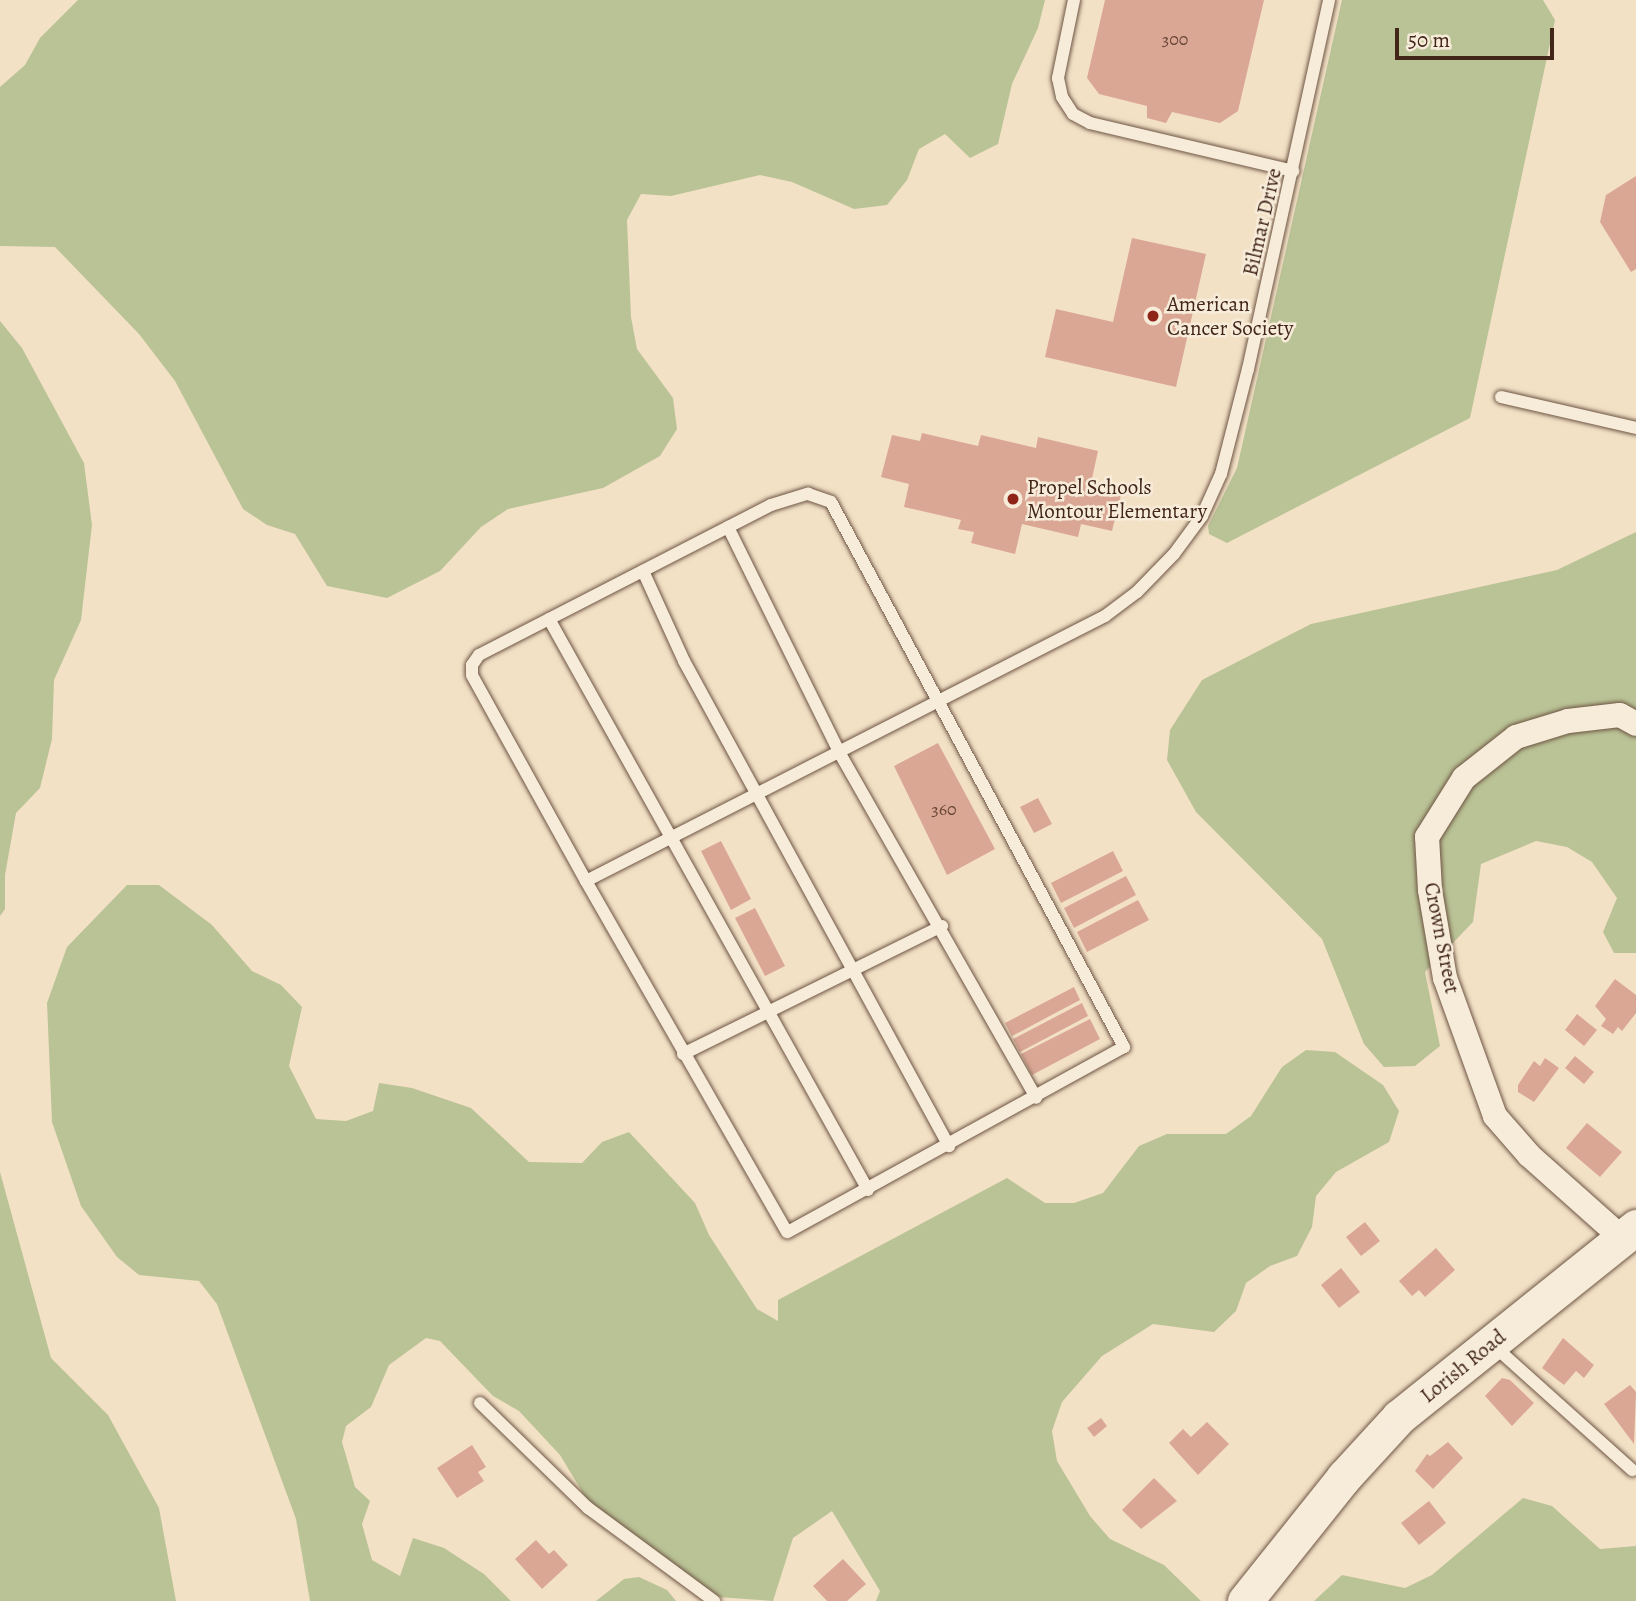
<!DOCTYPE html>
<html>
<head>
<meta charset="utf-8">
<style>
	body { margin:0 }
	#map { position:relative; width:1636px; height:1601px; overflow:hidden; background:#f3e1c6; font-family:Alegreya,serif }
	div>[style] { position:absolute }
	.green>* { inset:0; background:#bac396 }
	.building>* { inset:0; background:#dba795 }
	.roads { filter:drop-shadow(0 0 2px #6e5544) drop-shadow(0 0 2px #6e5544) }
	.lane>* { height:12px; margin:-6px; padding:0 6px; transform-origin:6px; border-radius:6px; background:#f7ecda }
	.street>* { height:24px; margin:-12px; padding:0 12px; transform-origin:12px; border-radius:12px; background:#f7ecda }
	.secondary>* { height:35px; margin:-17.5px; padding:0 17.5px; transform-origin:17.5px; border-radius:17.5px; background:#f7ecda }
	.dots>* { width:19px; height:19px; translate:-50% -50%; box-sizing:border-box; border:4px solid #f7ecda; border-radius:50% }
	span { translate:-50% -50%; white-space:nowrap; text-align:center; line-height:1.15; -webkit-text-stroke:5px #f7ecda; paint-order:stroke }
	.number-label { font-size:18px; color:#684637 }
	.number-label span { -webkit-text-stroke-width:0 }
	.street-label { font-size:21px; color:#422618 }
	.poi-label { font-size:21px; color:#422618 }
	.left { translate:0 -50%; text-align:left }
	.scale { position:absolute; left:1395px; top:28px; width:159px; height:32px; box-sizing:border-box; border:4px solid #422618; border-top:0; padding-left:9px; font-size:21px; line-height:24px; white-space:nowrap; color:#422618; -webkit-text-stroke:5px #f7ecda; paint-order:stroke }
</style>
</head>
<body>
<div id="map">
	<div class="green">
		<div style="clip-path:polygon(78px 0,1045px 0,1038px 28px,1012px 84px,998px 144px,970px 158px,945px 134px,919px 149px,907px 180px,887px 205px,854px 209px,792px 182px,760px 175px,671px 196px,641px 194px,627px 220px,631px 317px,637px 349px,673px 398px,677px 429px,660px 456px,603px 488px,508px 509px,481px 527px,440px 571px,387px 598px,327px 586px,295px 534px,267px 525px,243px 509px,175px 381px,139px 334px,55px 247px,0 246px,0 87px,25px 65px,40px 38px)"></div>
		<div style="clip-path:polygon(1342px 0,1543px 0,1555px 20px,1470px 418px,1227px 543px,1209px 534px,1208px 526px,1237px 468px)"></div>
		<div style="clip-path:polygon(0 321px,22px 348px,84px 463px,92px 525px,81px 620px,54px 680px,52px 739px,40px 788px,16px 813px,5px 875px,5px 909px,0 916px)"></div>
		<div style="clip-path:polygon(1636px 532px,1636px 953px,1614px 953px,1603px 932px,1617px 898px,1592px 862px,1567px 847px,1536px 841px,1481px 864px,1473px 922px,1425px 972px,1440px 1046px,1415px 1066px,1384px 1067px,1364px 1044px,1322px 939px,1196px 812px,1167px 760px,1170px 730px,1202px 680px,1311px 624px,1557px 570px)"></div>
		<div style="clip-path:polygon(127px 885px,159px 885px,212px 925px,252px 971px,281px 985px,302px 1007px,289px 1066px,316px 1119px,346px 1121px,373px 1111px,379px 1083px,412px 1088px,471px 1108px,529px 1162px,582px 1163px,602px 1142px,629px 1132px,695px 1203px,709px 1235px,757px 1309px,778px 1321px,778px 1300px,1007px 1178px,1045px 1203px,1074px 1203px,1103px 1193px,1139px 1146px,1167px 1134px,1226px 1134px,1251px 1116px,1282px 1067px,1306px 1050px,1335px 1052px,1383px 1085px,1399px 1111px,1389px 1142px,1336px 1172px,1316px 1196px,1312px 1227px,1297px 1256px,1270px 1266px,1246px 1283px,1236px 1311px,1214px 1332px,1153px 1324px,1102px 1356px,1062px 1402px,1052px 1431px,1057px 1461px,1090px 1516px,1110px 1539px,1164px 1565px,1201px 1601px,876px 1601px,880px 1591px,832px 1511px,793px 1538px,773px 1601px,716px 1597px,589px 1503px,560px 1455px,519px 1411px,493px 1396px,440px 1341px,426px 1338px,389px 1365px,371px 1407px,346px 1426px,342px 1442px,355px 1487px,370px 1501px,362px 1524px,372px 1560px,400px 1576px,413px 1538px,444px 1548px,484px 1574px,511px 1601px,310px 1601px,296px 1519px,217px 1304px,199px 1281px,139px 1275px,117px 1257px,81px 1206px,52px 1122px,47px 1003px,67px 947px)"></div>
		<div style="clip-path:polygon(0 1172px,51px 1358px,108px 1415px,159px 1508px,176px 1601px,0 1601px)"></div>
		<div style="clip-path:polygon(1523px 1498px,1552px 1506px,1600px 1549px,1636px 1546px,1636px 1601px,1314px 1601px,1342px 1575px,1405px 1588px,1432px 1575px)"></div>
		<div style="clip-path:polygon(639px 1577px,667px 1590px,676px 1601px,596px 1601px,624px 1579px)"></div>
	</div>
	<div class="building">
		<div style="clip-path:polygon(1105px 0,1264px 0,1238px 111px,1220px 123px,1172px 112px,1166px 123px,1147px 118px,1147px 106px,1099px 94px,1087px 78px)"></div>
		<div style="clip-path:polygon(1636px 176px,1636px 269px,1631px 272px,1600px 222px,1606px 195px)"></div>
		<div style="clip-path:polygon(1132px 238px,1206px 254px,1176px 387px,1045px 357px,1056px 309px,1113px 322px)"></div>
		<div style="clip-path:polygon(922px 433px,978px 446px,981px 435px,1036px 448px,1038px 437px,1098px 451px,1091px 483px,1122px 491px,1112px 531px,1081px 524px,1078px 537px,1022px 524px,1015px 554px,971px 543px,974px 532px,958px 529px,961px 520px,904px 507px,909px 484px,881px 477px,892px 435px,920px 441px)"></div>
		<div style="clip-path:polygon(938px 743px,995px 849px,947px 875px,894px 766px)"></div>
		<div style="clip-path:polygon(1038px 798px,1052px 824px,1034px 833px,1020px 807px)"></div>
		<div style="clip-path:polygon(721px 841px,751px 899px,731px 910px,701px 851px)"></div>
		<div style="clip-path:polygon(1113px 851px,1123px 871px,1061px 903px,1051px 883px)"></div>
		<div style="clip-path:polygon(1126px 876px,1136px 895px,1074px 928px,1064px 908px)"></div>
		<div style="clip-path:polygon(1138px 900px,1149px 920px,1087px 952px,1077px 932px)"></div>
		<div style="clip-path:polygon(755px 908px,785px 966px,765px 976px,735px 918px)"></div>
		<div style="clip-path:polygon(1615px 979px,1636px 995px,1636px 1013px,1622px 1031px,1618px 1027px,1613px 1034px,1601px 1026px,1606px 1019px,1595px 1006px)"></div>
		<div style="clip-path:polygon(1074px 987px,1080px 1000px,1012px 1036px,1005px 1023px)"></div>
		<div style="clip-path:polygon(1082px 1003px,1088px 1016px,1020px 1052px,1013px 1039px)"></div>
		<div style="clip-path:polygon(1577px 1014px,1597px 1030px,1584px 1046px,1565px 1030px)"></div>
		<div style="clip-path:polygon(1090px 1019px,1100px 1039px,1032px 1075px,1021px 1054px)"></div>
		<div style="clip-path:polygon(1575px 1056px,1594px 1072px,1584px 1084px,1565px 1068px)"></div>
		<div style="clip-path:polygon(1545px 1058px,1559px 1068px,1534px 1102px,1518px 1092px,1518px 1085px,1534px 1061px,1540px 1066px)"></div>
		<div style="clip-path:polygon(1587px 1123px,1622px 1152px,1600px 1177px,1566px 1148px)"></div>
		<div style="clip-path:polygon(1365px 1222px,1380px 1241px,1361px 1256px,1346px 1237px)"></div>
		<div style="clip-path:polygon(1436px 1248px,1455px 1270px,1425px 1297px,1419px 1290px,1412px 1296px,1399px 1281px)"></div>
		<div style="clip-path:polygon(1341px 1268px,1360px 1292px,1339px 1308px,1321px 1285px)"></div>
		<div style="clip-path:polygon(1563px 1338px,1594px 1365px,1584px 1378px,1576px 1371px,1564px 1385px,1542px 1368px)"></div>
		<div style="clip-path:polygon(1502px 1378px,1510px 1380px,1534px 1403px,1512px 1426px,1485px 1396px)"></div>
		<div style="clip-path:polygon(1630px 1385px,1636px 1392px,1634px 1444px,1604px 1404px)"></div>
		<div style="clip-path:polygon(1101px 1418px,1107px 1426px,1094px 1437px,1087px 1428px)"></div>
		<div style="clip-path:polygon(1207px 1422px,1229px 1444px,1198px 1475px,1169px 1443px,1183px 1429px,1191px 1437px)"></div>
		<div style="clip-path:polygon(1448px 1442px,1463px 1458px,1433px 1489px,1415px 1471px,1427px 1454px,1430px 1456px)"></div>
		<div style="clip-path:polygon(472px 1445px,486px 1467px,478px 1472px,484px 1481px,457px 1498px,437px 1468px)"></div>
		<div style="clip-path:polygon(1154px 1478px,1177px 1501px,1141px 1529px,1122px 1510px)"></div>
		<div style="clip-path:polygon(1429px 1501px,1446px 1523px,1419px 1545px,1401px 1523px)"></div>
		<div style="clip-path:polygon(536px 1540px,549px 1554px,554px 1550px,568px 1565px,542px 1589px,515px 1559px)"></div>
		<div style="clip-path:polygon(843px 1559px,866px 1584px,847px 1601px,827px 1601px,813px 1586px)"></div>
	</div>
	<div class="roads">
		<div class="lane">
			<div style="left:1074px;top:0;width:80px;rotate:101.6deg"></div>
			<div style="left:1058px;top:78px;width:19px;rotate:78deg"></div>
			<div style="left:1062px;top:97px;width:20px;rotate:57deg"></div>
			<div style="left:1073px;top:114px;width:19px;rotate:28deg"></div>
			<div style="left:1090px;top:123px;width:209px;rotate:13.3deg"></div>
			<div style="left:1501px;top:397px;width:139px;rotate:12.9deg"></div>
			<div style="left:808px;top:494px;width:24px;rotate:19deg"></div>
			<div style="left:831px;top:502px;width:619px;rotate:61.74deg"></div>
			<div style="left:1124px;top:1047px;width:384px;rotate:151.2deg"></div>
			<div style="left:787px;top:1232px;width:404px;rotate:-119.8deg"></div>
			<div style="left:586px;top:881px;width:235px;rotate:-119deg"></div>
			<div style="left:472px;top:675px;width:10px;rotate:-90deg"></div>
			<div style="left:472px;top:665px;width:12px;rotate:-55deg"></div>
			<div style="left:479px;top:655px;width:328px;rotate:-27.2deg"></div>
			<div style="left:771px;top:505px;width:39px;rotate:-17deg"></div>
			<div style="left:728px;top:527px;width:251px;rotate:63.7deg"></div>
			<div style="left:839px;top:752px;width:398px;rotate:60.3deg"></div>
			<div style="left:643px;top:571px;width:99px;rotate:65.5deg"></div>
			<div style="left:684px;top:661px;width:553px;rotate:61.35deg"></div>
			<div style="left:549px;top:619px;width:654px;rotate:60.81deg"></div>
			<div style="left:586px;top:881px;width:583px;rotate:-27.05deg"></div>
			<div style="left:1105px;top:616px;width:40px;rotate:-37deg"></div>
			<div style="left:1137px;top:592px;width:53px;rotate:-45.8deg"></div>
			<div style="left:1174px;top:554px;width:47px;rotate:-53.6deg"></div>
			<div style="left:1202px;top:516px;width:46px;rotate:-65.7deg"></div>
			<div style="left:1221px;top:474px;width:108px;rotate:-75.6deg"></div>
			<div style="left:1248px;top:369px;width:378px;rotate:-77.6deg"></div>
			<div style="left:683px;top:1054px;width:289px;rotate:-26.3deg"></div>
			<div style="left:1494px;top:1346px;width:186px;rotate:41.9deg"></div>
			<div style="left:480px;top:1403px;width:151px;rotate:44.2deg"></div>
			<div style="left:588px;top:1508px;width:157px;rotate:36.4deg"></div>
		</div>
		<div class="street">
			<div style="left:1622px;top:1238px;width:125px;rotate:-138.3deg"></div>
			<div style="left:1529px;top:1155px;width:52px;rotate:-131.1deg"></div>
			<div style="left:1495px;top:1116px;width:147px;rotate:-109.9deg"></div>
			<div style="left:1445px;top:978px;width:89px;rotate:-99.7deg"></div>
			<div style="left:1430px;top:890px;width:53px;rotate:-93.2deg"></div>
			<div style="left:1427px;top:837px;width:70px;rotate:-57.9deg"></div>
			<div style="left:1464px;top:778px;width:66px;rotate:-38.3deg"></div>
			<div style="left:1516px;top:737px;width:54px;rotate:-17.1deg"></div>
			<div style="left:1568px;top:721px;width:52px;rotate:-6.6deg"></div>
			<div style="left:1620px;top:715px;width:18px;rotate:29deg"></div>
		</div>
		<div class="secondary">
			<div style="left:1245px;top:1601px;width:159px;rotate:-51.4deg"></div>
			<div style="left:1344px;top:1477px;width:81px;rotate:-47.5deg"></div>
			<div style="left:1399px;top:1417px;width:304px;rotate:-38.7deg"></div>
		</div>
	</div>
	<div class="dots">
		<div style="left:1153px;top:316px;background:#8f2418"></div>
		<div style="left:1013px;top:499px;background:#8f2418"></div>
	</div>
	<div class="number-label">
		<span style="left:1175px;top:39px">300</span>
		<span style="left:944px;top:809px">360</span>
	</div>
	<div class="street-label">
		<span style="left:1262px;top:222px;rotate:-77deg">Bilmar Drive</span>
		<span style="left:1442px;top:938px;rotate:79deg">Crown Street</span>
		<span style="left:1463px;top:1366px;rotate:-39deg">Lorish Road</span>
	</div>
	<div class="poi-label">
		<span class="left" style="left:1167px;top:316px">American<br>Cancer Society</span>
		<span class="left" style="left:1027px;top:499px">Propel Schools<br>Montour Elementary</span>
	</div>
	<div class="scale">50 m</div>
</div>
</body>
</html>
